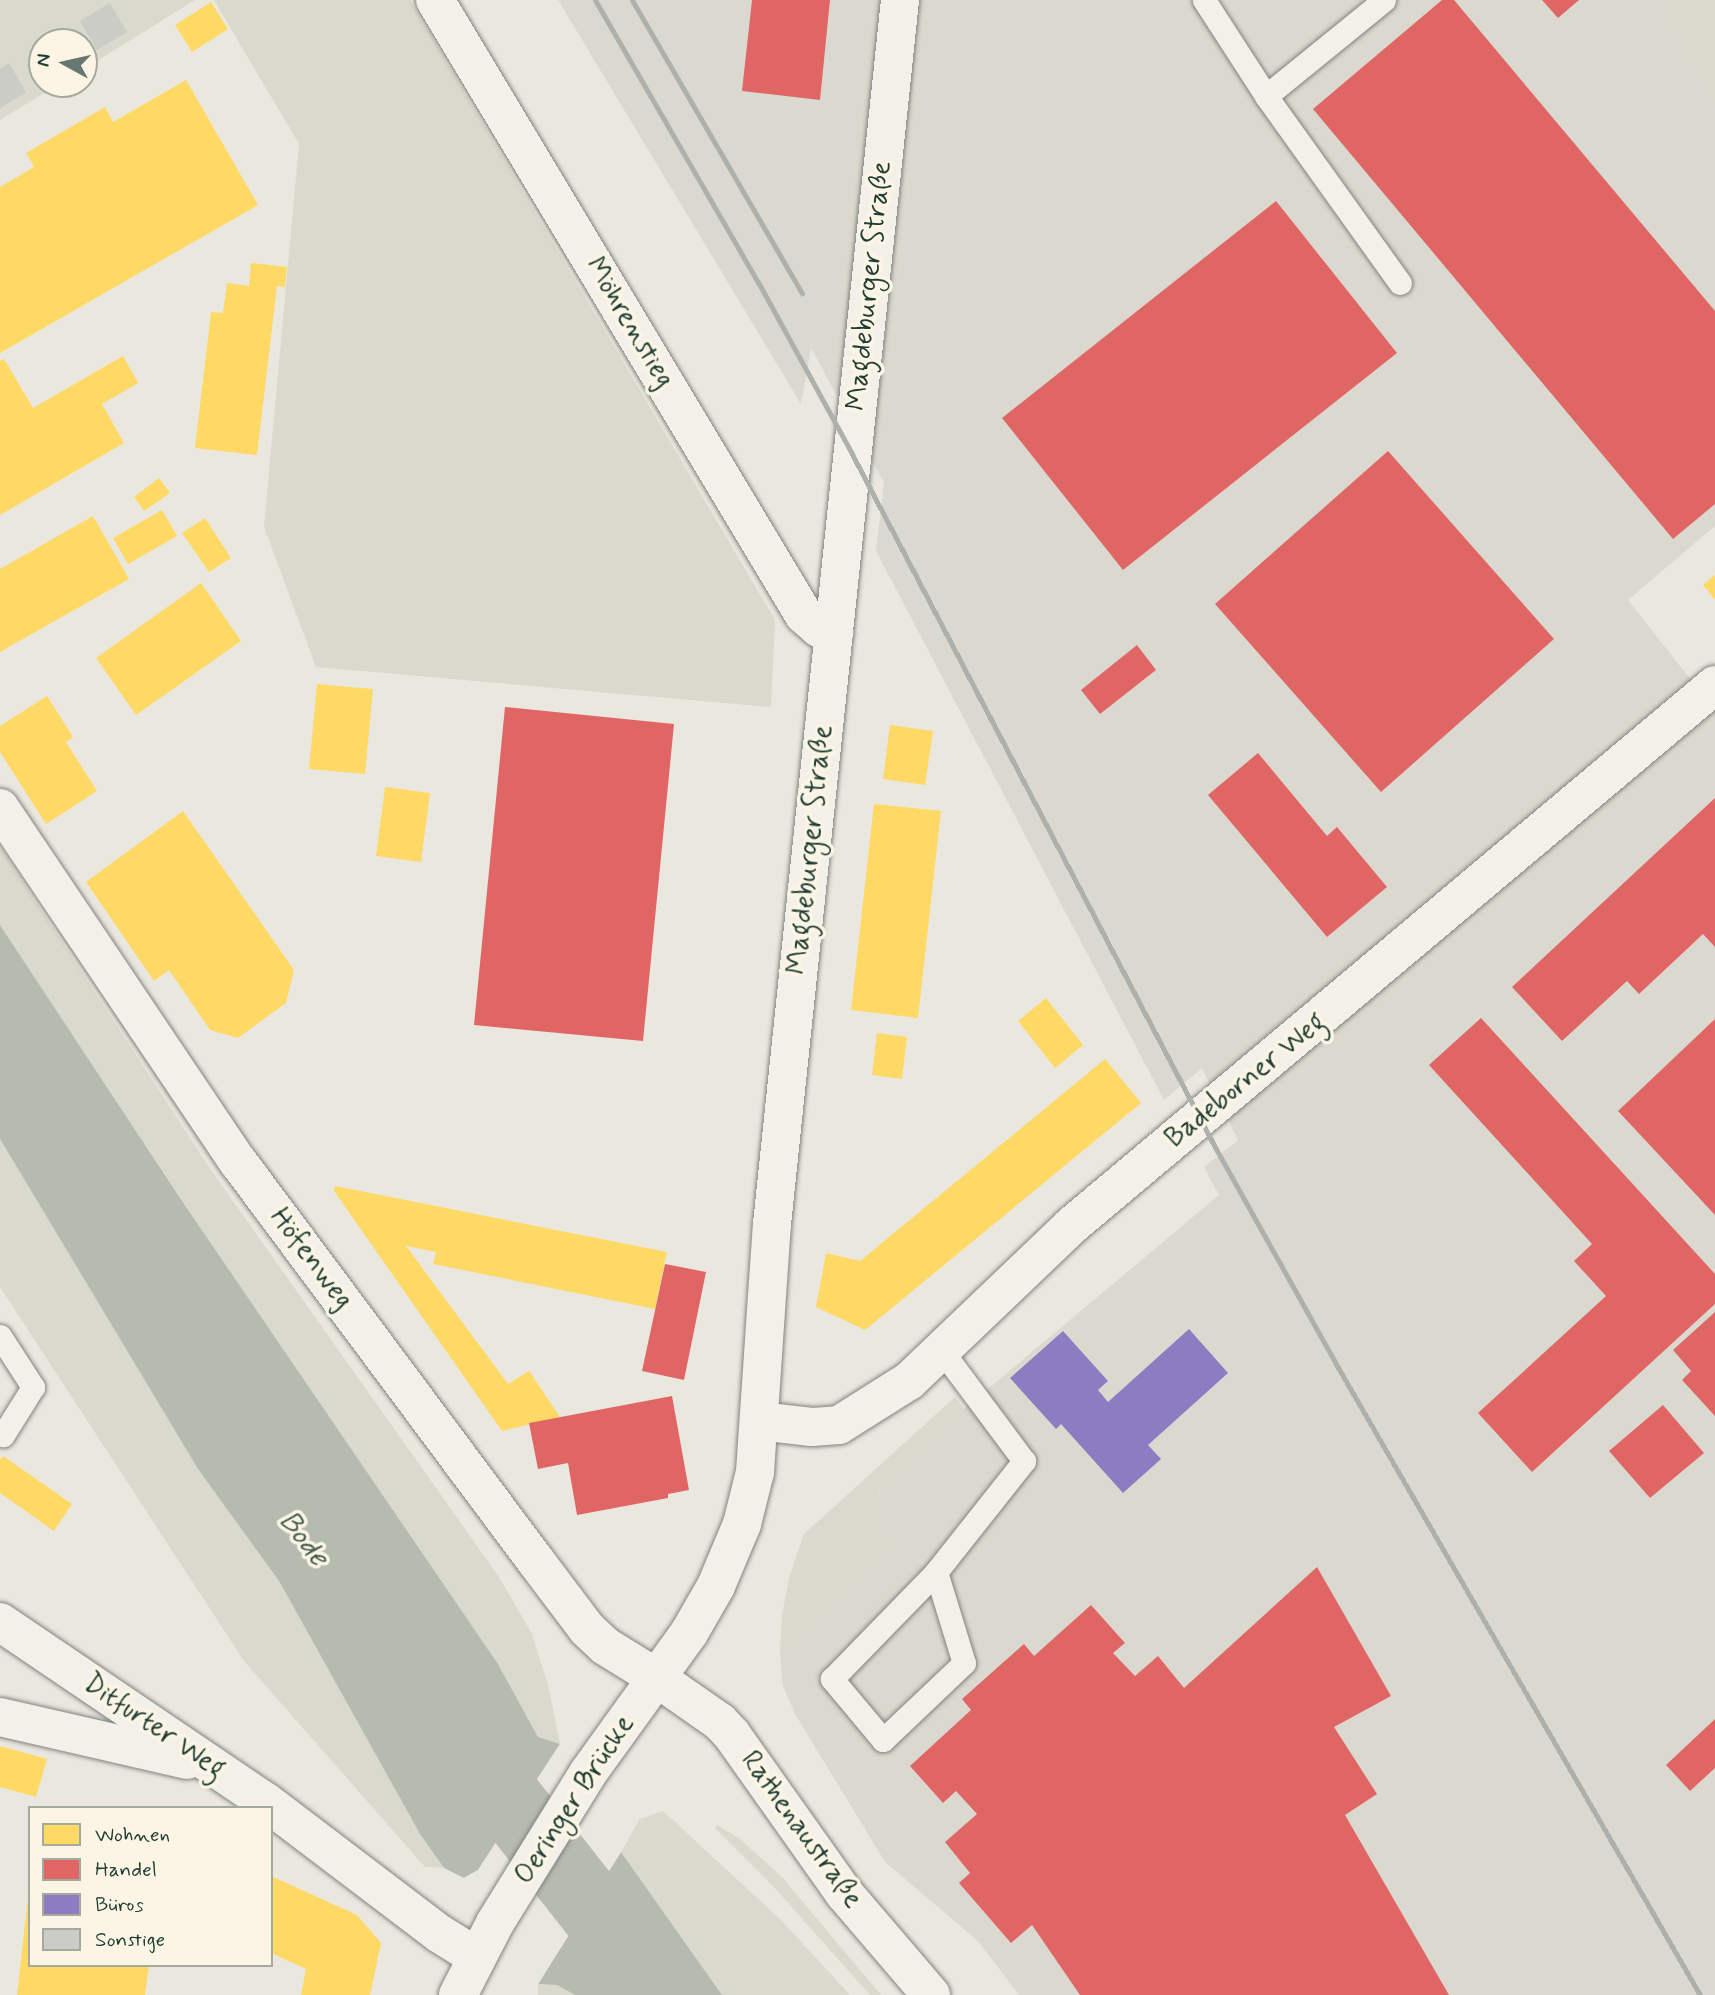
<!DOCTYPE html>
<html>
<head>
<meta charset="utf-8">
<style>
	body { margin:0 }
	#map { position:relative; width:1715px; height:1995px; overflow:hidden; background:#eae7df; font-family:Mynerve,sans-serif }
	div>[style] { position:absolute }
	.built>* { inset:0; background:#dbd9cf }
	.green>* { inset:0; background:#dad9cd }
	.water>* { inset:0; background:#b6bbaf }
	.pier>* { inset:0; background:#eae7df }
	.homes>* { inset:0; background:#ffd966 }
	.shops>* { inset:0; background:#e06666 }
	.offices>* { inset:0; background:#8e7cc3 }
	.river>* { height:72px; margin:-36px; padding:0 36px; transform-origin:36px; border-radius:36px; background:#b6bbaf }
	.building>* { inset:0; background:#ccccc6 }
	.roads { filter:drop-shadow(0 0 2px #80847f) drop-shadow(0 0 2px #80847f) }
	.lane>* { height:23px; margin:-11.5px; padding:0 11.5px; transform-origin:11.5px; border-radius:11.5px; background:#f3f0ea }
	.street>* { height:38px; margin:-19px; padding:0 19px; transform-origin:19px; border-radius:19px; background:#f3f0ea }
	.secondary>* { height:38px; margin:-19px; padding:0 19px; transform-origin:19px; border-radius:19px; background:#f3f0ea }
	.rail>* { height:5px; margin:-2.5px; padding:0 2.5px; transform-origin:2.5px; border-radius:2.5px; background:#aeb1ab }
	span { translate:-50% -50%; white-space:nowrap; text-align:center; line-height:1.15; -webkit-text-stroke:7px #fcf5e5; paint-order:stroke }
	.street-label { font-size:28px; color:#1f3d34 }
	.water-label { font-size:30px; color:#455d53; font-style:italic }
	.legend { position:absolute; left:28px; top:1806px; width:245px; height:161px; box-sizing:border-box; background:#fcf5e5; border:2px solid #a4ab9e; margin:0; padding:9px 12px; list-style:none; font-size:21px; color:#1f3d34 }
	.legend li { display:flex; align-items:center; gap:14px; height:35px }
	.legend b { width:35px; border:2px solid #a4ab9e }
	.north { position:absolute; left:28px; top:28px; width:70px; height:70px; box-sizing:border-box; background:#fcf5e5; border:2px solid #a4ab9e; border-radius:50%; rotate:278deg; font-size:19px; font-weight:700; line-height:28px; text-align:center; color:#1f3d34 }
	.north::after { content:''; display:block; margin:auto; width:24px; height:32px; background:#667870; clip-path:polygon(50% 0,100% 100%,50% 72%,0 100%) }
</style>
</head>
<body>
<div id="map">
	<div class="built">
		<div style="clip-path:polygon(558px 0,1656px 0,1715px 105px,1715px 526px,1628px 600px,1695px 685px,1715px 668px,1715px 1995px,1019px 1995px,978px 1941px,885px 1862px,795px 1714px,783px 1686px,780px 1653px,895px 1547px,876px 1526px,880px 1487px,964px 1409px,1219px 1195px,1204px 1167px,1238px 1140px,1202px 1068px,1164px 1100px,876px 551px,884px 483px,811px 348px,801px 404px)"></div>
	</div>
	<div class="green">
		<div style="clip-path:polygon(0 0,195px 0,84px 69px,84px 42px,42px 42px,42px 84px,59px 84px,0 120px)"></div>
		<div style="clip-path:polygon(214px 0,410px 0,775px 620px,771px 707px,316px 667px,264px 527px,299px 144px)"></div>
		<div style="clip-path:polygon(1656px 0,1715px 0,1715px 105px)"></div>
		<div style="clip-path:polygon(0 847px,211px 1170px,499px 1577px,532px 1634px,549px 1689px,560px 1744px,538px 1737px,498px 1664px,180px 1198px,0 925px)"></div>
		<div style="clip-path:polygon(0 1139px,198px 1469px,279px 1581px,420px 1834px,444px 1868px,425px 1867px,244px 1661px,0 1287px)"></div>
		<div style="clip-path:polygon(955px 1397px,964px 1409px,880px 1487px,876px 1525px,895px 1547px,780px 1653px,782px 1615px,789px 1578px,804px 1534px)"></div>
		<div style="clip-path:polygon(663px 1811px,782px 1921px,850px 1995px,722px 1995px,621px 1852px,640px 1819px)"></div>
		<div style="clip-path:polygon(717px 1825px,739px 1838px,782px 1877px,881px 1995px,870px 1995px,773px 1886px,715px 1828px)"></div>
		<div style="clip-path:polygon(538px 1984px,557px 1985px,575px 1995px,538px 1995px)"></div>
	</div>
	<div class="water">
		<div style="clip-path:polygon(0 925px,180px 1198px,498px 1664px,538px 1737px,560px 1744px,478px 1870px,464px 1878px,444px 1868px,420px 1834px,279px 1581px,198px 1469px,0 1139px)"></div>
		<div style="clip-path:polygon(621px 1852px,722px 1995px,575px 1995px,557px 1985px,538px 1984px)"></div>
	</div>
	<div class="pier">
		<div style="clip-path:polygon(560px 1744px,562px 1747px,480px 1872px,466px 1881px,464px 1878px,478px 1870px)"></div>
		<div style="clip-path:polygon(623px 1849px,621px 1852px,538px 1984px,536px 1981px,618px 1850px)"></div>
	</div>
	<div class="homes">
		<div style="clip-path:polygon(211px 2px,228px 29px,192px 52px,175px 25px)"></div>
		<div style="clip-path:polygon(186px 80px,258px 205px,0 353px,0 187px,34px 167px,26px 153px,105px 107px,113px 122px)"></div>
		<div style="clip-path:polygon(251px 263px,287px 267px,285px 287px,277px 286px,257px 455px,195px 448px,211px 312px,223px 313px,227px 283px,249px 286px)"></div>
		<div style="clip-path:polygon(123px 356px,138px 383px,102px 404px,124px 443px,0 515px,0 361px,4px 359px,33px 408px)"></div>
		<div style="clip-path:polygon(159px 478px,170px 493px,144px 511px,134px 497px)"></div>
		<div style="clip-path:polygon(162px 510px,177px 536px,128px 564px,113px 538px)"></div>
		<div style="clip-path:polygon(93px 516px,129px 579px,0 652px,0 569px)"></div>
		<div style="clip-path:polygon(205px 518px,231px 558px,209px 572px,182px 533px)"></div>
		<div style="clip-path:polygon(1715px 575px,1715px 600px,1703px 585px)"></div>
		<div style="clip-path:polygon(201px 583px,241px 641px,136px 715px,96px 658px)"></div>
		<div style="clip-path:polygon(317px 684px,373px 689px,365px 774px,309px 769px)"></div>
		<div style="clip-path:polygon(47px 696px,73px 737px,66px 742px,97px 791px,46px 824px,0 752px,0 726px)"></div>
		<div style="clip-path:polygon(890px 725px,933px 731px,925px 785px,883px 779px)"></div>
		<div style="clip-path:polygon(385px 787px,430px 793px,421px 862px,376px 856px)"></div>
		<div style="clip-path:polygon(874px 804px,941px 811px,918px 1018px,851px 1010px)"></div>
		<div style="clip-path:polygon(183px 811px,294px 970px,286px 1003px,238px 1038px,210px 1030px,169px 970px,154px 981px,86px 882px)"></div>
		<div style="clip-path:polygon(1046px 998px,1083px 1045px,1055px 1068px,1018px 1021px)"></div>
		<div style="clip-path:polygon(877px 1033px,907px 1037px,902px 1079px,872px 1075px)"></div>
		<div style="clip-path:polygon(1105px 1059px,1141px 1103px,865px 1330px,816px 1307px,826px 1253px,860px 1261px)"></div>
		<div style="clip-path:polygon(335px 1186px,667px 1252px,655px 1309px,433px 1264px,436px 1252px,406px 1246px,508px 1384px,529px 1371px,560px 1417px,502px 1431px,334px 1191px)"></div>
		<div style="clip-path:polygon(3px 1456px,72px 1504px,54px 1531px,0 1493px,0 1460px)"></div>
		<div style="clip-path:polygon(0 1746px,47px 1759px,36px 1797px,0 1787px)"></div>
		<div style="clip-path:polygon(271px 1876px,357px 1915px,381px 1943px,370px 1995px,301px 1995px,306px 1969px,271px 1953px)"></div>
		<div style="clip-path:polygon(28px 1898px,30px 1965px,149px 1965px,145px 1995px,17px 1995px)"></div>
	</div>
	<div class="shops">
		<div style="clip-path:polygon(752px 0,830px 0,820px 100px,742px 91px)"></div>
		<div style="clip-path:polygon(1442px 0,1454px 0,1715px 311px,1715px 504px,1673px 539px,1313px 109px)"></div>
		<div style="clip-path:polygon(1542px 0,1579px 0,1558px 18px)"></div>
		<div style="clip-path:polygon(1276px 201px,1397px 353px,1123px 570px,1002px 418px)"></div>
		<div style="clip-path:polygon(1388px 451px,1554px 639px,1381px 792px,1215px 604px)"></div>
		<div style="clip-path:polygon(1137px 645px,1156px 670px,1100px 714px,1081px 690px)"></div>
		<div style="clip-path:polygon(505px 707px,674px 724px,643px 1041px,474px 1025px)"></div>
		<div style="clip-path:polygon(1258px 753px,1327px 836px,1337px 827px,1387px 887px,1327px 937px,1208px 795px)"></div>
		<div style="clip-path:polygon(1715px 798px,1715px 947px,1703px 934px,1639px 994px,1627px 981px,1562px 1041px,1512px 987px)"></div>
		<div style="clip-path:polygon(1481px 1018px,1715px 1274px,1715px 1304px,1532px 1472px,1478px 1413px,1606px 1296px,1574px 1261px,1592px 1244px,1429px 1065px)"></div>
		<div style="clip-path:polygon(1715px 1019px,1715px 1215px,1618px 1111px)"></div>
		<div style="clip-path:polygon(665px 1264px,706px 1272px,684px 1380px,642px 1371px)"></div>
		<div style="clip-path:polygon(1715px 1312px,1715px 1416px,1682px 1380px,1691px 1371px,1673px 1350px)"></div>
		<div style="clip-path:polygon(672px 1396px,689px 1490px,668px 1494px,668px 1498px,577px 1515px,568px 1463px,538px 1469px,529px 1423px)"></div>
		<div style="clip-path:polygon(1663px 1405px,1704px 1453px,1650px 1498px,1609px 1451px)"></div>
		<div style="clip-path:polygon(1317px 1567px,1391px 1696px,1334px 1727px,1377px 1794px,1345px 1815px,1449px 1995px,1080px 1995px,1032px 1925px,1011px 1943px,959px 1883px,970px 1873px,945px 1842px,977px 1814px,956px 1791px,943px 1803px,910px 1766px,971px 1710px,962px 1699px,1024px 1644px,1034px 1656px,1091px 1605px,1125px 1643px,1113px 1653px,1135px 1676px,1158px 1656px,1184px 1688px)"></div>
		<div style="clip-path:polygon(1715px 1719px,1715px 1768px,1690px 1791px,1666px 1765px)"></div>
	</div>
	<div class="offices">
		<div style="clip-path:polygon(1189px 1329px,1228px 1373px,1148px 1445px,1161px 1459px,1123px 1493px,1061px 1424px,1056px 1429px,1010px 1378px,1063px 1331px,1108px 1381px,1098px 1390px,1108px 1402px)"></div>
	</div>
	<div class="river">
		<div style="left:455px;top:1733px;width:241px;rotate:51.9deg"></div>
		<div style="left:604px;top:1923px;width:87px;rotate:56.3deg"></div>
	</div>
	<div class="building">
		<div style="clip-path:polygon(110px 3px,127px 32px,97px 50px,80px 21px)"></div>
		<div style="clip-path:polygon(56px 34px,61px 42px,44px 42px)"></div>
		<div style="clip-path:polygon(42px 43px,42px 73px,29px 51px)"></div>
		<div style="clip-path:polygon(9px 63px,26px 92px,0 108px,0 69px)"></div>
	</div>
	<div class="roads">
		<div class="lane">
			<div style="left:1204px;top:0;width:114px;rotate:57.1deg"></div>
			<div style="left:1266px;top:96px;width:230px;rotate:54.4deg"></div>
			<div style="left:1266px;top:96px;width:152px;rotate:-39.1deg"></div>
			<div style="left:0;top:1336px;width:61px;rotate:57.1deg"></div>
			<div style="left:33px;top:1387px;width:57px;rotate:122deg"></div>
			<div style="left:936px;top:1572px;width:95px;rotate:72.9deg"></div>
			<div style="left:964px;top:1663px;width:112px;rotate:136.5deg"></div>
			<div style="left:883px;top:1740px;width:80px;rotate:-129.9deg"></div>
			<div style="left:832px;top:1679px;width:149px;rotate:-45.8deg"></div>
			<div style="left:936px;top:1572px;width:142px;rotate:-51.6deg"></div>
			<div style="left:1024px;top:1461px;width:137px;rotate:-126.7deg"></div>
		</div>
		<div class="street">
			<div style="left:435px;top:0;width:717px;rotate:59.04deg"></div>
			<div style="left:804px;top:615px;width:20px;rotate:41deg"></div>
			<div style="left:819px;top:628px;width:16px;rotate:15deg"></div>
			<div style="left:0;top:808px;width:428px;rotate:56.1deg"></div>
			<div style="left:239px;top:1163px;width:495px;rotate:53.3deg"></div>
			<div style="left:535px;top:1560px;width:86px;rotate:53deg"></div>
			<div style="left:587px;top:1629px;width:25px;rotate:43deg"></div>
			<div style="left:605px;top:1646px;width:61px;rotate:31.6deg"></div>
			<div style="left:759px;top:1421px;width:53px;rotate:6.5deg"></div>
			<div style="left:812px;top:1427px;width:27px;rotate:-4deg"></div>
			<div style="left:839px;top:1425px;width:83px;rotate:-32.2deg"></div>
			<div style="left:909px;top:1381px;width:224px;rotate:-43.7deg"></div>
			<div style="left:1071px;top:1226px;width:841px;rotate:-40.03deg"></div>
			<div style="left:0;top:1622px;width:321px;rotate:34.1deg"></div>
			<div style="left:266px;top:1802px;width:218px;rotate:37.2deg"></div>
			<div style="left:440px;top:1934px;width:44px;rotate:31.9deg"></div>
			<div style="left:0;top:1717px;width:192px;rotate:12.9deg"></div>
		</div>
		<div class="secondary">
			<div style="left:657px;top:1678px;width:77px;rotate:34.9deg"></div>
			<div style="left:720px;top:1722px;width:18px;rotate:47deg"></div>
			<div style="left:732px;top:1735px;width:194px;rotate:54.7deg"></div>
			<div style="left:844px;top:1893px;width:134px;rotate:49.5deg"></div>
			<div style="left:458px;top:1995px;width:81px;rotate:-62.8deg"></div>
			<div style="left:495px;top:1923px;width:176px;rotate:-58.2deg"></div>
			<div style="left:588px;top:1773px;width:173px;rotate:-54.2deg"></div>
			<div style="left:689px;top:1633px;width:54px;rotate:-60.1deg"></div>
			<div style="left:716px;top:1586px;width:67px;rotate:-67.2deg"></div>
			<div style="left:742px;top:1524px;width:54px;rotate:-76deg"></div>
			<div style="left:755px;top:1472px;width:249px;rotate:-86.1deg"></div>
			<div style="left:772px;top:1224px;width:1231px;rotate:-84.03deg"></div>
		</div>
	</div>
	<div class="rail">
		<div style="left:595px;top:0;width:326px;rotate:60deg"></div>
		<div style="left:758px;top:282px;width:196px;rotate:61.3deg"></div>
		<div style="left:852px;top:454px;width:785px;rotate:62.36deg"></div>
		<div style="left:1216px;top:1149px;width:246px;rotate:60.8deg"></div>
		<div style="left:1336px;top:1364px;width:728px;rotate:60.02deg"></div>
		<div style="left:632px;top:0;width:339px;rotate:59.9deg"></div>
	</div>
	<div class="street-label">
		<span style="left:870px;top:286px;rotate:-84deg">Magdeburger Straße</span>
		<span style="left:629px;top:323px;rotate:59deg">Möhrenstieg</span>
		<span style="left:811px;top:850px;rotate:-84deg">Magdeburger Straße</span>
		<span style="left:1246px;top:1081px;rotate:-39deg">Badeborner Weg</span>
		<span style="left:311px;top:1259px;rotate:53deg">Höfenweg</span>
		<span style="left:154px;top:1727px;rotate:34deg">Ditfurter Weg</span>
		<span style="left:575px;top:1800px;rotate:-57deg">Oeringer Brücke</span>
		<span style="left:801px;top:1830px;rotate:54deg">Rathenaustraße</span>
	</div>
	<div class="water-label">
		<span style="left:303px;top:1539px;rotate:52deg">Bode</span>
	</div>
	<ul class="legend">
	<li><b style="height:19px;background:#ffd966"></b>Wohnen</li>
	<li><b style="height:19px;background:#e06666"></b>Handel</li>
	<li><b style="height:19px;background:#8e7cc3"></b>Büros</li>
	<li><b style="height:19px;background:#ccccc6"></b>Sonstige</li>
	</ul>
	<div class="north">N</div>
</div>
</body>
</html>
